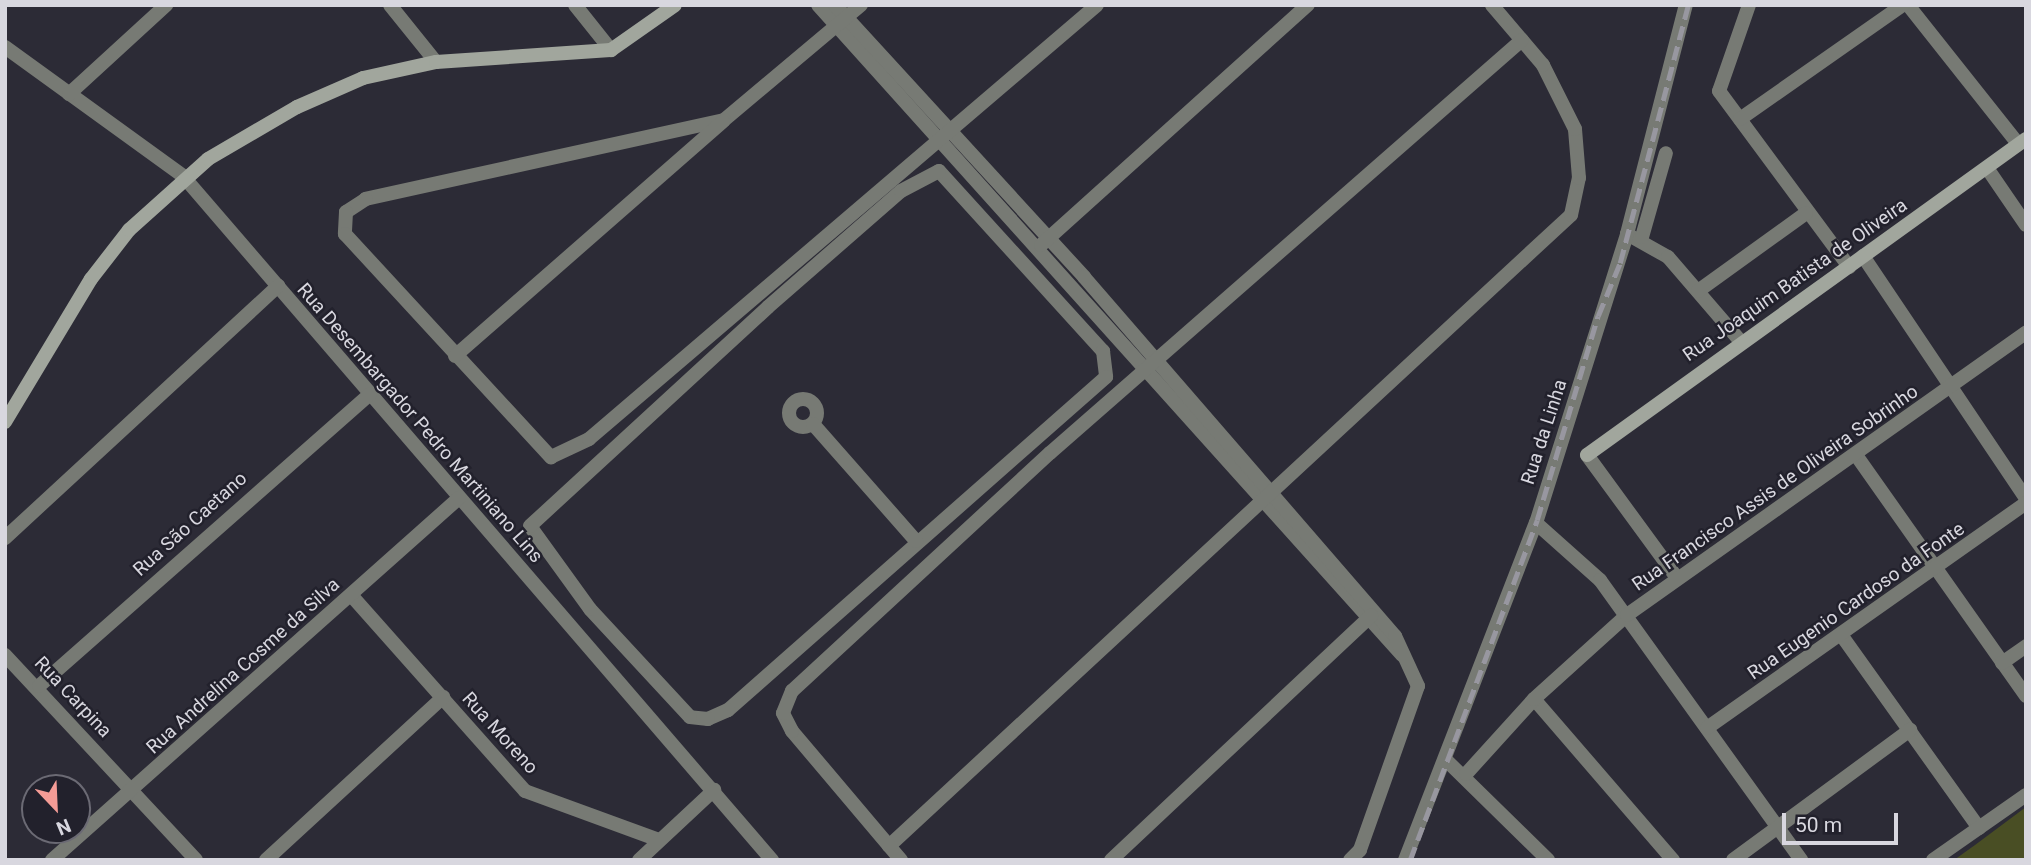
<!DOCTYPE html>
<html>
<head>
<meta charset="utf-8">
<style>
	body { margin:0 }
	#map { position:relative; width:2031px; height:865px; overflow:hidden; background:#2c2b36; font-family:Roboto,sans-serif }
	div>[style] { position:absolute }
	.green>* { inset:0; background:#494e24 }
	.street>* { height:14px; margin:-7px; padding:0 7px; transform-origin:7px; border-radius:7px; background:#777a74 }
	.street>.ring { margin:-7px; padding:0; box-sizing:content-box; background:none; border:14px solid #777a74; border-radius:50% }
	.secondary>* { height:14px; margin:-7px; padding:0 7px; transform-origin:7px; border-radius:7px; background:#a1a69d }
	.rail>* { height:4.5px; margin-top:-2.25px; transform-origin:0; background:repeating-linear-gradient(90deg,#9897a0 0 14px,transparent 0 21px) }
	span { translate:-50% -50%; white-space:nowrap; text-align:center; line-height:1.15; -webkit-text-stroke:5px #22212c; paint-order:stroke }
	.street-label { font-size:19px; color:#d8d7df }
	.frame { position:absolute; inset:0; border:7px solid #d8d7df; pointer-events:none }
	.north { position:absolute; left:21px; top:774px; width:70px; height:70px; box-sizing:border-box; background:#22212c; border:2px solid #6b6a74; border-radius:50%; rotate:157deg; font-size:19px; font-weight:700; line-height:28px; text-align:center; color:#d8d7df }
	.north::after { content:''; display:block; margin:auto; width:24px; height:32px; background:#f59c96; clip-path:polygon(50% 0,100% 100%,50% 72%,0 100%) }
	.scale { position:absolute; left:1782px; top:813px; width:116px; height:32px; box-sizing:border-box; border:4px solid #d8d7df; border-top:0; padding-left:9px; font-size:21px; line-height:24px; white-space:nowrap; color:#d8d7df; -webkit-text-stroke:5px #22212c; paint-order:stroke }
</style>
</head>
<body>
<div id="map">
	<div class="green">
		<div style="clip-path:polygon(2026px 807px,2026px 860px,1954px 860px,1975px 845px)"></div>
	</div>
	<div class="street">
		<div style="left:390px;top:5px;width:73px;rotate:51.1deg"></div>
		<div style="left:575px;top:5px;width:58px;rotate:51.3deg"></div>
		<div style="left:818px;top:5px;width:874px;rotate:48.06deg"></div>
		<div style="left:835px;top:5px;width:369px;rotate:47.5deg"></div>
		<div style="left:1084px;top:277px;width:475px;rotate:49.1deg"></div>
		<div style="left:1395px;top:636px;width:55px;rotate:65.3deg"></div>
		<div style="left:1418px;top:686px;width:174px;rotate:109.5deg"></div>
		<div style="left:1360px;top:850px;width:14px;rotate:135deg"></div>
		<div style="left:861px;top:5px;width:179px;rotate:140deg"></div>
		<div style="left:724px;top:120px;width:367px;rotate:167.6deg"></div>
		<div style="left:366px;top:199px;width:24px;rotate:147deg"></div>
		<div style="left:346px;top:212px;width:22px;rotate:93deg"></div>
		<div style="left:345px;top:234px;width:304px;rotate:47.3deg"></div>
		<div style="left:551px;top:457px;width:42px;rotate:-25.3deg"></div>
		<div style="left:589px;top:439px;width:668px;rotate:-40.51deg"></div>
		<div style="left:1749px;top:5px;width:91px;rotate:109.2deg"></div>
		<div style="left:1719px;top:91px;width:219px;rotate:53.5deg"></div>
		<div style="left:1908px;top:5px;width:177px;rotate:51.6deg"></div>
		<div style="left:5px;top:47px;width:220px;rotate:35.9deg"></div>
		<div style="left:183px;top:176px;width:903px;rotate:49.27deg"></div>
		<div style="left:69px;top:94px;width:132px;rotate:-42.5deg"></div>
		<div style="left:1740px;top:119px;width:199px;rotate:-35deg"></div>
		<div style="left:1987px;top:168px;width:69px;rotate:55.6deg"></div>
		<div style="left:939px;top:171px;width:244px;rotate:47.7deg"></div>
		<div style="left:1103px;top:351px;width:26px;rotate:83deg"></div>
		<div style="left:1106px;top:377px;width:504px;rotate:138.62deg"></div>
		<div style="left:728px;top:710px;width:22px;rotate:156deg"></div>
		<div style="left:708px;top:719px;width:18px;rotate:-174deg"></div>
		<div style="left:690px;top:717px;width:147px;rotate:-132.8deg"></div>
		<div style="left:590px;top:609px;width:102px;rotate:-125.9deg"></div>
		<div style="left:530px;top:526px;width:323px;rotate:-42.6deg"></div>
		<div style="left:768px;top:307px;width:176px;rotate:-41.1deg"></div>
		<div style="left:901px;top:191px;width:43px;rotate:-27.8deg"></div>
		<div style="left:1627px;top:234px;width:47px;rotate:29.3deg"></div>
		<div style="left:1668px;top:257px;width:112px;rotate:49.3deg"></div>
		<div style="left:1642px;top:237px;width:87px;rotate:-74.1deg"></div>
		<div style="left:1041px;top:245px;width:359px;rotate:-42deg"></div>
		<div style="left:1863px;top:256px;width:293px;rotate:56.1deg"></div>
		<div style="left:1698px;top:291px;width:133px;rotate:-35.8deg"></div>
		<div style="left:455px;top:356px;width:356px;rotate:-41.2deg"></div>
		<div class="ring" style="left:789px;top:399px;width:14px;height:14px"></div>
		<div style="left:813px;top:424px;width:156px;rotate:48.6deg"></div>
		<div style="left:1587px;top:455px;width:152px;rotate:53.8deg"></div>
		<div style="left:1856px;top:455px;width:295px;rotate:54.8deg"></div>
		<div style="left:1536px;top:523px;width:86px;rotate:41.7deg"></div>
		<div style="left:1600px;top:580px;width:345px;rotate:54.3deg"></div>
		<div style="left:5px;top:538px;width:372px;rotate:-42.7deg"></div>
		<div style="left:351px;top:595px;width:262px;rotate:48.4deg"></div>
		<div style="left:525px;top:791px;width:143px;rotate:20.1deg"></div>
		<div style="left:1842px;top:636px;width:236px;rotate:54.5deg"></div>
		<div style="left:5px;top:655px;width:280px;rotate:47deg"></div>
		<div style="left:2002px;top:663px;width:29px;rotate:-35deg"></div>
		<div style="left:39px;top:686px;width:441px;rotate:-41.4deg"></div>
		<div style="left:1534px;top:699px;width:213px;rotate:49.2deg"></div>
		<div style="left:1707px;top:728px;width:390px;rotate:-35.2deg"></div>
		<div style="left:1446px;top:760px;width:143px;rotate:44.4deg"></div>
		<div style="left:1466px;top:774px;width:101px;rotate:-47.8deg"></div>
		<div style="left:1534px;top:699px;width:125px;rotate:-42.1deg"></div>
		<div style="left:1627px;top:615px;width:489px;rotate:-35.3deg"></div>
		<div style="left:889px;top:846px;width:929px;rotate:-42.78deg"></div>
		<div style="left:1571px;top:215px;width:38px;rotate:-78deg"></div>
		<div style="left:1579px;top:178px;width:49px;rotate:-94.7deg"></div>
		<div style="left:1575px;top:129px;width:72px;rotate:-116.6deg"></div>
		<div style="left:1543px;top:65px;width:79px;rotate:-130.4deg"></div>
		<div style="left:52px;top:860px;width:545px;rotate:-41.65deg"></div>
		<div style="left:266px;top:860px;width:241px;rotate:-42.6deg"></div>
		<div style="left:639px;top:860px;width:103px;rotate:-43deg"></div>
		<div style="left:901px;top:860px;width:169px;rotate:-130.2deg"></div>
		<div style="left:792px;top:731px;width:20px;rotate:-117deg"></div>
		<div style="left:783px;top:713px;width:24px;rotate:-68deg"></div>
		<div style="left:792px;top:691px;width:351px;rotate:-42.7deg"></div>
		<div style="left:1050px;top:453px;width:627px;rotate:-41.19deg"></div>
		<div style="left:1111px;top:860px;width:357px;rotate:-43.2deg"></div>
		<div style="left:1405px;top:860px;width:362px;rotate:-68.8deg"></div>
		<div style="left:1536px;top:523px;width:303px;rotate:-72.5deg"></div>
		<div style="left:1627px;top:234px;width:236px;rotate:-75.6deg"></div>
		<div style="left:1733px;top:860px;width:220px;rotate:-36.3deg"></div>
		<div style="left:1933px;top:860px;width:113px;rotate:-35deg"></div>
	</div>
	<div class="secondary">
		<div style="left:5px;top:422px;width:167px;rotate:-59deg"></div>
		<div style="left:91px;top:279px;width:62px;rotate:-52.2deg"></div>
		<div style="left:129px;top:230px;width:106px;rotate:-41.9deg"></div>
		<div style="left:208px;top:159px;width:103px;rotate:-30.3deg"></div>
		<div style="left:297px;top:107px;width:72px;rotate:-23.7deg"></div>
		<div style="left:363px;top:78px;width:75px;rotate:-12.4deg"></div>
		<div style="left:436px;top:62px;width:175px;rotate:-3.9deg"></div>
		<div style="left:611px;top:50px;width:78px;rotate:-35.1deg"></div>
		<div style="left:1587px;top:455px;width:541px;rotate:-35.75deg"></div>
	</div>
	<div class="rail">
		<div style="left:1410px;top:860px;width:363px;rotate:-69.5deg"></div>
		<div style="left:1537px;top:520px;width:213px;rotate:-73.4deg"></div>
		<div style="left:1598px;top:316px;width:57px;rotate:-67.5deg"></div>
		<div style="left:1620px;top:263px;width:267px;rotate:-75.2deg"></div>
	</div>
	<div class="street-label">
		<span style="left:1795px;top:280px;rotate:-35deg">Rua Joaquim Batista de Oliveira</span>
		<span style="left:420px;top:423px;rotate:49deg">Rua Desembargador Pedro Martiniano Lins</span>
		<span style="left:1544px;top:432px;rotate:-72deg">Rua da Linha</span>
		<span style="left:1775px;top:488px;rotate:-35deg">Rua Francisco Assis de Oliveira Sobrinho</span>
		<span style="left:190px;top:524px;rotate:-42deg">Rua São Caetano</span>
		<span style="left:1856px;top:601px;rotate:-35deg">Rua Eugenio Cardoso da Fonte</span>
		<span style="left:243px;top:666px;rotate:-42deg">Rua Andrelina Cosme da Silva</span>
		<span style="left:73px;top:697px;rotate:47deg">Rua Carpina</span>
		<span style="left:500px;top:733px;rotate:48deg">Rua Moreno</span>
	</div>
	<div class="frame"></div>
	<div class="north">N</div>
	<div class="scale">50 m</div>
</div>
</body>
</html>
